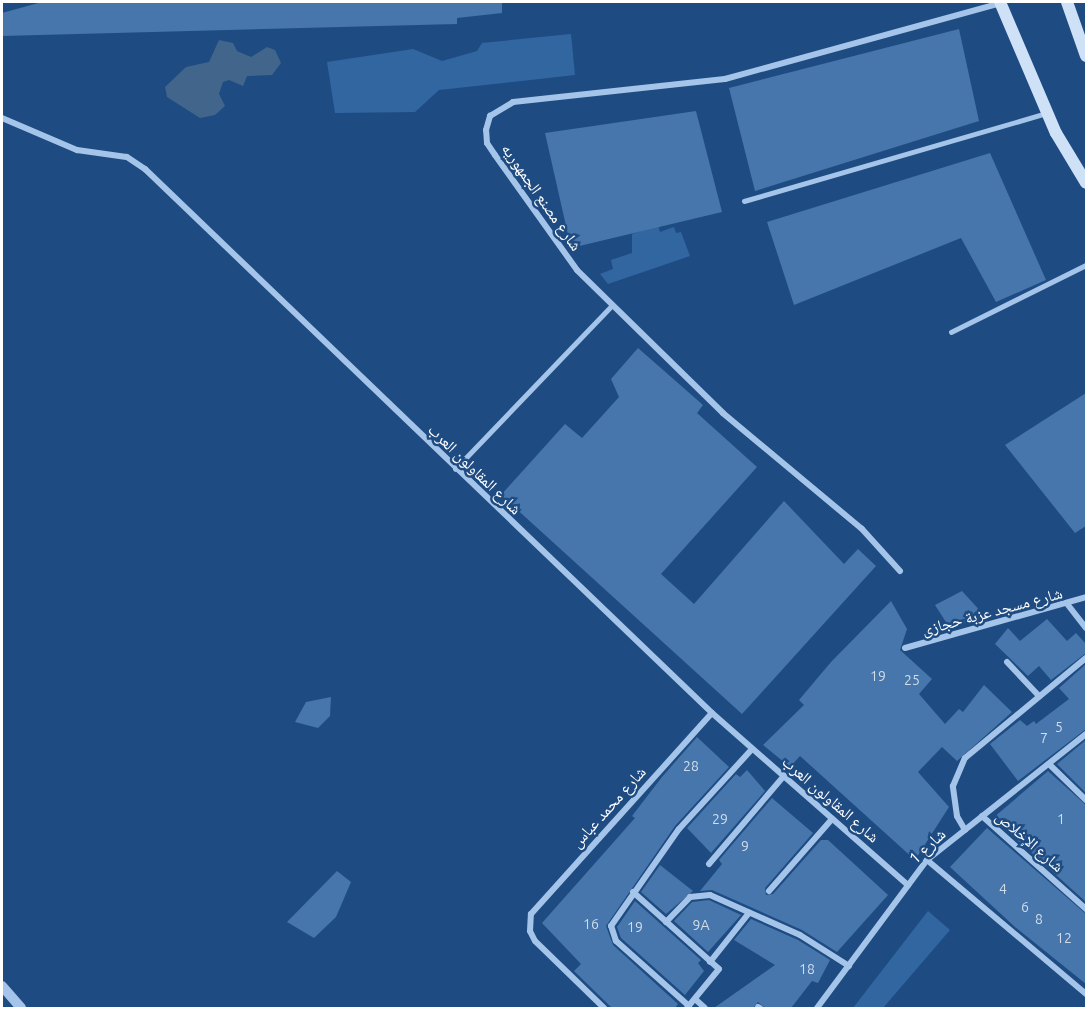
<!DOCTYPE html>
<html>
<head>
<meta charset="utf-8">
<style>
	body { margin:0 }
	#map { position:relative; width:1088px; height:1010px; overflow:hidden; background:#1e4c82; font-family:Ubuntu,"Noto Naskh Arabic",sans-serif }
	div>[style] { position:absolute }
	.green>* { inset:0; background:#3266a1 }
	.water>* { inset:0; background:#42658c }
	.building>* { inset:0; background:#4676ab }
	.service>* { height:4.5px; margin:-2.25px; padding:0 2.25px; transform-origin:2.25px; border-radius:2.25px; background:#a4c5e9 }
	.minor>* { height:6px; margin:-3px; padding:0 3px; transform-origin:3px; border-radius:3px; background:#a4c5e9 }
	.tertiary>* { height:10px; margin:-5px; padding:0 5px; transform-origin:5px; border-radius:5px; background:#a4c5e9 }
	.secondary>* { height:12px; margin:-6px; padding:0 6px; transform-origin:6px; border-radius:6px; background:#cfe1f7 }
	span { translate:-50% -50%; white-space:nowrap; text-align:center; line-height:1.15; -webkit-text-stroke:5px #1e4c82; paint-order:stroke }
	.number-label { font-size:14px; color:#d1ddea }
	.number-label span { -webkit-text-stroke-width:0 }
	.street-label { font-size:16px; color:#fff }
	.frame { position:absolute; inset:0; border:3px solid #fff; pointer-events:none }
</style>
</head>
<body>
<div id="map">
	<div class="green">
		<div style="clip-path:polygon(571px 34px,575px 75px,439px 90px,415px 112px,335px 113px,327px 62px,413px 49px,442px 61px,477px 51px,482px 43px)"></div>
		<div style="clip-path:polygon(658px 225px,660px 232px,674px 227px,676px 233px,681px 232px,690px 256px,608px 284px,600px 274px,613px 269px,611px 260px,632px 253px,632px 234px)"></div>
		<div style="clip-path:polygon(928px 911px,950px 930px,883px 1008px,853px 1008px)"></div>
	</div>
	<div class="water">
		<div style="clip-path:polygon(219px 40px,233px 43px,237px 51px,251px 57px,267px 47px,275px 50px,281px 63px,272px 75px,247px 76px,243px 86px,229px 80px,223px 82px,219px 94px,225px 106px,215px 115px,200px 118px,167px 97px,165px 87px,186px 67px,209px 62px)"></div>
	</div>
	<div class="building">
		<div style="clip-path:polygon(42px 2px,502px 2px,502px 13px,457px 18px,457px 24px,2px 36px,2px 13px)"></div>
		<div style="clip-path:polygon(959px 29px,979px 121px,755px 191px,729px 88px)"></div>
		<div style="clip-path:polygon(696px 111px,722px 212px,571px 248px,545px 133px)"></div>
		<div style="clip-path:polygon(990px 153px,1046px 280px,996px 302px,961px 238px,794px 305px,767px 222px)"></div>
		<div style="clip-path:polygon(638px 348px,703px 405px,697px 413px,757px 467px,661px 574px,694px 604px,784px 501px,844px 564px,858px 549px,876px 566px,742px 714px,501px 495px,565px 424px,582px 438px,619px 397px,611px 379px)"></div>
		<div style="clip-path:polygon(1086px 393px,1086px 526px,1075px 533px,1005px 445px)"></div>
		<div style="clip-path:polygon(962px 591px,983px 614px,951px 630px,935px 605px)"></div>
		<div style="clip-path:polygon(891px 601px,907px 629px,900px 650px,932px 679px,919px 694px,945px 724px,959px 709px,963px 712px,984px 685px,1012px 712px,957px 761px,942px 747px,918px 772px,949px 807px,915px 860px,800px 756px,790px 767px,763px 745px,804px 705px,799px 700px,831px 662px)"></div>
		<div style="clip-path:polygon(1047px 619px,1067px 641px,1076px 633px,1086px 644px,1086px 653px,1051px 680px,1039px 666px,1028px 676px,995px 644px,1008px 628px,1020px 641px)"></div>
		<div style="clip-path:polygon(1086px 664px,1086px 729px,1018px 781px,990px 744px,1020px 720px,1027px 726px,1034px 721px,1036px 724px,1069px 699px,1059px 688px)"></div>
		<div style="clip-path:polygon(331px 697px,330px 716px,318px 728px,295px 722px,306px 702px)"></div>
		<div style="clip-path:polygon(697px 737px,729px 767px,675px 826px,606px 926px,613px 945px,678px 1004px,675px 1008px,612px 1008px,574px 971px,581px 964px,542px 923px,635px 818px,632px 816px,662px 777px)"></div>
		<div style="clip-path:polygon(1086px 740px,1086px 793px,1057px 764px)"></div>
		<div style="clip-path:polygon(747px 770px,765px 791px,711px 853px,687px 828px,736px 774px,740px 777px)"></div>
		<div style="clip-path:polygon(1048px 771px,1086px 805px,1086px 902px,993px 818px)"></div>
		<div style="clip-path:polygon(772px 798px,813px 833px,765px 888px,766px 895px,773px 894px,821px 840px,828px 840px,888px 895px,837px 952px,802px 930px,712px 890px,700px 891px,722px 864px,719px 860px)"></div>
		<div style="clip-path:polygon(987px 828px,1086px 914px,1086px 984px,1015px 927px,950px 867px)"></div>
		<div style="clip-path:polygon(660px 865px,693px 891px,666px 914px,641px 892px)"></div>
		<div style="clip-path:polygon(337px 871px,351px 882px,336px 917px,314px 938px,287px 922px)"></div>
		<div style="clip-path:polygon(709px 900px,741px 915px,708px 952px,674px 921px,692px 902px)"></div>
		<div style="clip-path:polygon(635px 901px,701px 960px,698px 963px,704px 971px,685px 995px,621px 938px,617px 927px)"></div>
		<div style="clip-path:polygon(751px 919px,798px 940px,830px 960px,818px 983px,812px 981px,791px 1008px,765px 1008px,758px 1002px,753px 1008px,714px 1008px,775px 965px,734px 940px)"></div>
	</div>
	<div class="service">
		<div style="left:744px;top:201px;width:315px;rotate:-16.2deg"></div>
		<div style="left:951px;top:332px;width:151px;rotate:-26.4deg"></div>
		<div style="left:455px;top:469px;width:227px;rotate:-46.2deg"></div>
	</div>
	<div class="minor">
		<div style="left:2px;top:118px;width:82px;rotate:23.1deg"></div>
		<div style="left:77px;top:150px;width:50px;rotate:8deg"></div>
		<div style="left:127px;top:157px;width:22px;rotate:34deg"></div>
		<div style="left:145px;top:169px;width:786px;rotate:43.81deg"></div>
		<div style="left:712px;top:713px;width:261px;rotate:41.3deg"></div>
		<div style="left:900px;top:571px;width:57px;rotate:-132.1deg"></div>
		<div style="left:862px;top:529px;width:181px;rotate:-140.2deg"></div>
		<div style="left:723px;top:413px;width:204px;rotate:-135.6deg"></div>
		<div style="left:577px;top:270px;width:141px;rotate:-125.5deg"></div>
		<div style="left:495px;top:155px;width:14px;rotate:-124deg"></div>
		<div style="left:487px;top:143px;width:13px;rotate:-94deg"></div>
		<div style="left:486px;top:130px;width:15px;rotate:-74deg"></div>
		<div style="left:490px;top:116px;width:27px;rotate:-31deg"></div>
		<div style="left:513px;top:102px;width:213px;rotate:-6.2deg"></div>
		<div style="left:725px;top:79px;width:285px;rotate:-15.4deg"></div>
		<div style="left:1068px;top:605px;width:29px;rotate:52deg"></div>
		<div style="left:905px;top:648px;width:188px;rotate:-15.7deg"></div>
		<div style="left:1007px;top:662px;width:47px;rotate:46.7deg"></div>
		<div style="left:1049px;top:764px;width:52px;rotate:44.2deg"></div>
		<div style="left:982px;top:816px;width:140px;rotate:41.8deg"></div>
		<div style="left:965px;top:830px;width:16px;rotate:-120deg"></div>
		<div style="left:957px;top:816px;width:30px;rotate:-98deg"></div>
		<div style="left:953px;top:786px;width:30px;rotate:-67deg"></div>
		<div style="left:965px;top:758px;width:157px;rotate:-39.6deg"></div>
		<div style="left:927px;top:860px;width:208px;rotate:40.1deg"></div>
		<div style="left:709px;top:864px;width:116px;rotate:-49.6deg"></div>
		<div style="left:769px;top:891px;width:96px;rotate:-48.8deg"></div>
		<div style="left:633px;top:892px;width:115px;rotate:41.8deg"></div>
		<div style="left:719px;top:969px;width:50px;rotate:129.4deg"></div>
		<div style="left:666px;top:922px;width:35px;rotate:-46deg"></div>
		<div style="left:690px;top:897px;width:20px;rotate:-6deg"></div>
		<div style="left:710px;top:895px;width:98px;rotate:24deg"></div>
		<div style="left:800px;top:935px;width:58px;rotate:32.3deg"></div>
		<div style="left:710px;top:962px;width:63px;rotate:-51.5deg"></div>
		<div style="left:695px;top:999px;width:13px;rotate:42deg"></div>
		<div style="left:689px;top:1006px;width:98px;rotate:-138.3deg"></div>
		<div style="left:616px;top:941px;width:16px;rotate:-108deg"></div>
		<div style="left:611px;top:926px;width:118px;rotate:-55deg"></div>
		<div style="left:679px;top:829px;width:108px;rotate:-47.6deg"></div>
		<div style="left:758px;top:1007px;width:2px;rotate:27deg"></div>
		<div style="left:604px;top:1008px;width:96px;rotate:-135.8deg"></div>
		<div style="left:535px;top:941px;width:11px;rotate:-117deg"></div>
		<div style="left:530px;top:931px;width:17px;rotate:-87deg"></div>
		<div style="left:531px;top:914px;width:270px;rotate:-48deg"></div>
		<div style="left:817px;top:1008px;width:184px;rotate:-53.4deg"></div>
		<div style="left:927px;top:860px;width:203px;rotate:-38.4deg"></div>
	</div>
	<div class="tertiary">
		<div style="left:2px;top:986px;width:29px;rotate:49deg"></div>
	</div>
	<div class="secondary">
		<div style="left:1000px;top:2px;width:142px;rotate:66.9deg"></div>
		<div style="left:1056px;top:133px;width:58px;rotate:59deg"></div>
		<div style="left:1067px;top:2px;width:57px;rotate:70.6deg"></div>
	</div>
	<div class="number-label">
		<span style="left:878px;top:676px">19</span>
		<span style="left:912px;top:680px">25</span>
		<span style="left:1059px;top:727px">5</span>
		<span style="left:1044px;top:738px">7</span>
		<span style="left:691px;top:766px">28</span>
		<span style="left:720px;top:819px">29</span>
		<span style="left:1061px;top:819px">1</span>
		<span style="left:745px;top:846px">9</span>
		<span style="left:1003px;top:889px">4</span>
		<span style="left:1025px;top:907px">6</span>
		<span style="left:1039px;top:919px">8</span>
		<span style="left:591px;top:924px">16</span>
		<span style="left:701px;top:925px">9A</span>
		<span style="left:635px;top:927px">19</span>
		<span style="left:1064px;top:938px">12</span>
		<span style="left:807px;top:969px">18</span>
	</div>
	<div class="street-label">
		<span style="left:542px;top:197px;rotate:55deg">شارع مصنع الجمهوريه</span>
		<span style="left:475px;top:469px;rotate:44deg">شارع المقاولون العرب</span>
		<span style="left:992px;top:611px;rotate:-15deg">شارع مسجد عزبة حجازى</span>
		<span style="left:831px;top:799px;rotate:41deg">شارع المقاولون العرب</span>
		<span style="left:608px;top:807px;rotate:-48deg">شارع محمد عباس</span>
		<span style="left:1030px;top:841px;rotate:41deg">شارع الإخلاص</span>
		<span style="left:927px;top:846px;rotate:-43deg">شارع 1</span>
	</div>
	<div class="frame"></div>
</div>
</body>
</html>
